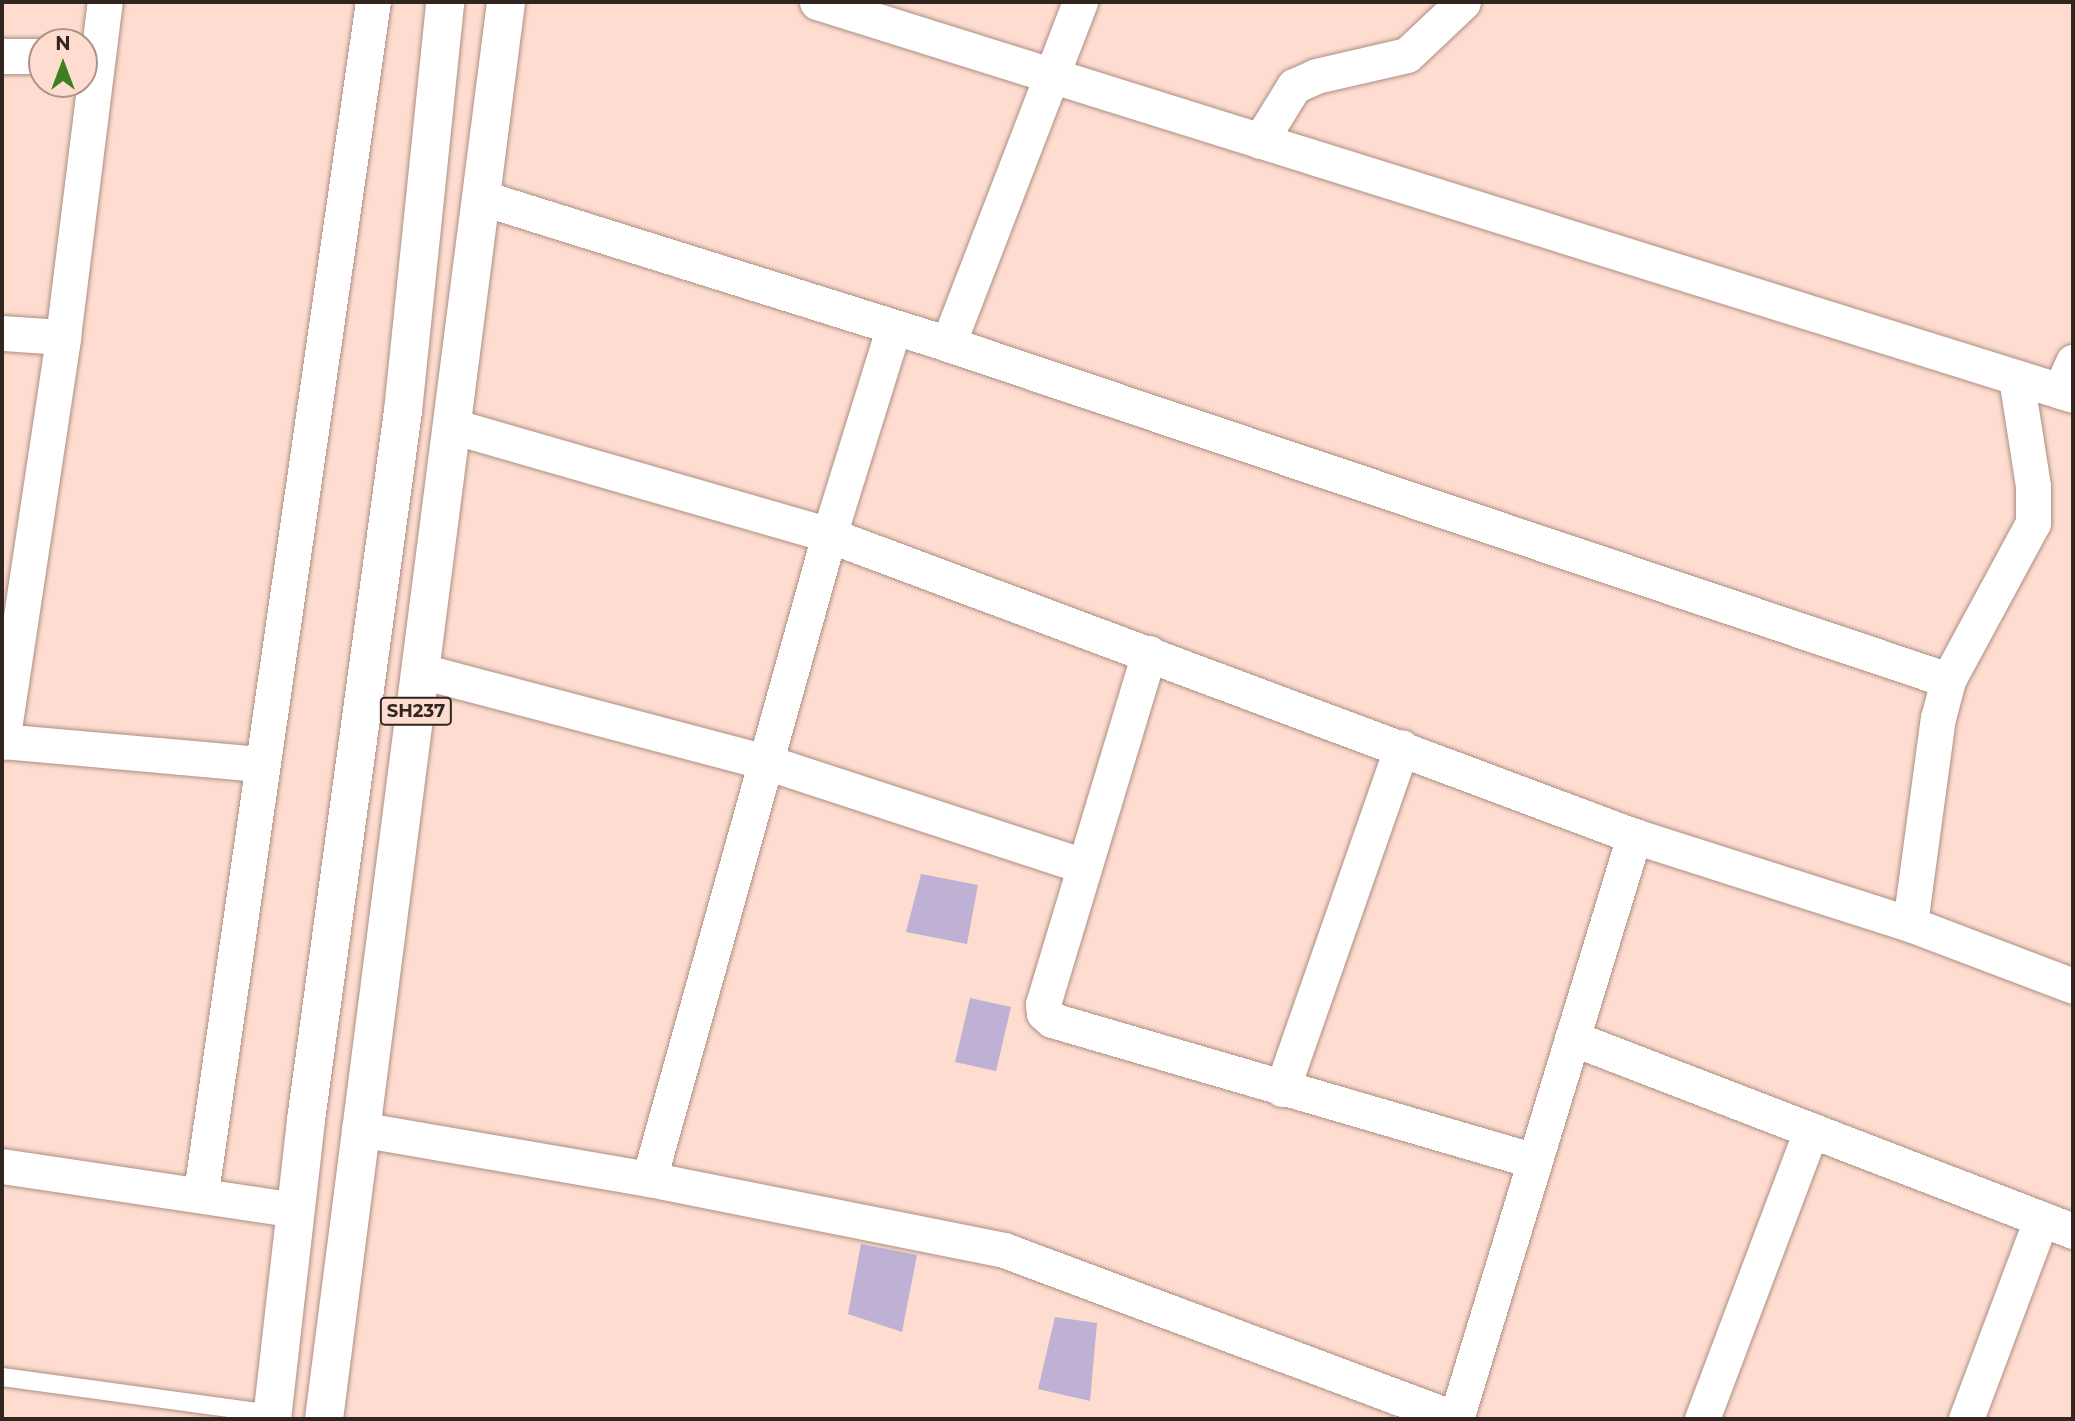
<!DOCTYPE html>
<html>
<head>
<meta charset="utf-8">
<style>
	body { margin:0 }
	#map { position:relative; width:2075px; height:1421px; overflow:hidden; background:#feddd0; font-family:Montserrat,sans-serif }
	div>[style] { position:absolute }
	.building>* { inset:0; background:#beb1d3 }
	.roads { filter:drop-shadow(0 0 2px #ad8e82) drop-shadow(0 0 2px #ad8e82) }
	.lane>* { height:18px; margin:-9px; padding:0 9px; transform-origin:9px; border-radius:9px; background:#fff }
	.street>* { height:35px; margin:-17.5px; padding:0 17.5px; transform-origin:17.5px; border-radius:17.5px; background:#fff }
	.primary>* { height:38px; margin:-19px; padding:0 19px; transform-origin:19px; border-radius:19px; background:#fff }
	span { translate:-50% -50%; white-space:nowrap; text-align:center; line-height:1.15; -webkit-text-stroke:6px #feddd0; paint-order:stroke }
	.shield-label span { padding:2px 5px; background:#feddd0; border:2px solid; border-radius:5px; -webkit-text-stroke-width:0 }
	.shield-label { font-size:18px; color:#312520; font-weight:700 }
	.frame { position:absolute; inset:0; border:4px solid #312520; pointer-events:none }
	.north { position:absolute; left:28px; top:28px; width:70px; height:70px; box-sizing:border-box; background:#feddd0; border:2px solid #ac938a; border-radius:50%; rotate:0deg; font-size:19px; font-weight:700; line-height:28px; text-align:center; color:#312520 }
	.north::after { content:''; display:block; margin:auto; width:24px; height:32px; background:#3d8022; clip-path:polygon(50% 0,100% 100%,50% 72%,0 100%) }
</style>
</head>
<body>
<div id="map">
	<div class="building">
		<div style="clip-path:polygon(921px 874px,978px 885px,967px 944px,906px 932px)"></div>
		<div style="clip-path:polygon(970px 998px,1011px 1007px,996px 1071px,955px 1062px)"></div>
		<div style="clip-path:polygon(861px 1244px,917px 1255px,902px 1332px,848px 1314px)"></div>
		<div style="clip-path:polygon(1055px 1317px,1097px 1323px,1090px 1401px,1038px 1389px)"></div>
	</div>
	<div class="roads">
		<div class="lane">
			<div style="left:2px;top:1377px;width:274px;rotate:7.8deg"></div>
		</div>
		<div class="street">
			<div style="left:817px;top:2px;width:1316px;rotate:17.37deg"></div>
			<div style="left:2px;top:56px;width:40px"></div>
			<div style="left:1260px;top:141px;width:65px;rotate:-58.3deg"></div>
			<div style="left:1294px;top:86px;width:24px;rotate:-24deg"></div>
			<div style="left:1316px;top:76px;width:93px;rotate:-13deg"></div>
			<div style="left:1407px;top:55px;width:77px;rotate:-43.4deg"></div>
			<div style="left:483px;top:198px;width:487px;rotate:17.4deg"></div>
			<div style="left:948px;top:344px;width:1055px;rotate:18.57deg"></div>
			<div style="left:2px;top:333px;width:61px;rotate:3.8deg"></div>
			<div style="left:948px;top:344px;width:367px;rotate:-68.9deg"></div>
			<div style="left:2060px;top:391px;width:32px;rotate:-66deg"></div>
			<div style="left:452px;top:426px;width:392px;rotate:16.1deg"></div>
			<div style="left:829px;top:535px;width:859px;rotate:20.5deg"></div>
			<div style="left:1634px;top:836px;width:290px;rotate:17.7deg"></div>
			<div style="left:1910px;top:924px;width:174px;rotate:20.8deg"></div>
			<div style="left:1149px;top:653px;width:367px;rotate:106.8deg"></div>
			<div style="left:1043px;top:1004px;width:9px;rotate:84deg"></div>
			<div style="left:1044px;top:1013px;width:11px;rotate:41deg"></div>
			<div style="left:1052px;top:1020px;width:503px;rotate:16.27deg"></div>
			<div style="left:421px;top:671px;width:357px;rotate:14.8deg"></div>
			<div style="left:766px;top:762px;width:335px;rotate:18.1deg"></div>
			<div style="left:2px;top:741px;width:261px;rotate:5.1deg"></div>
			<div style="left:2px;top:742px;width:410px;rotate:-81.4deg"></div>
			<div style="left:63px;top:337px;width:338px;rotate:-82.9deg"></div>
			<div style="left:1910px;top:924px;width:208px;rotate:-82.3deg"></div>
			<div style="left:1938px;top:718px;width:39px;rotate:-75deg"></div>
			<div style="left:1948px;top:680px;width:179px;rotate:-61.6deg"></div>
			<div style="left:2033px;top:523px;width:37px;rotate:-90deg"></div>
			<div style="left:2033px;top:486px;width:110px;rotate:-98.9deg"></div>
			<div style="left:1572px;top:1038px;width:537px;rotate:21.07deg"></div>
			<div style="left:1282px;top:1089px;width:362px;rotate:-70.7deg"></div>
			<div style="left:359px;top:1129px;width:294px;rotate:9.8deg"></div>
			<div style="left:649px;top:1179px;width:362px;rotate:11.3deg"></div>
			<div style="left:1004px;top:1250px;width:482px;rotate:20.5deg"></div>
			<div style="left:2px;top:1166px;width:297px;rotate:8.5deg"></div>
			<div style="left:649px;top:1179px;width:669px;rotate:-74.38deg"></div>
			<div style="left:829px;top:535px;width:215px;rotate:-72.7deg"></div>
			<div style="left:201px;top:1192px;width:1202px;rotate:-81.78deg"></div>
			<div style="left:1456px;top:1419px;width:610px;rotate:-73.02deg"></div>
			<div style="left:1702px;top:1419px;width:309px;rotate:-69.3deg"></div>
			<div style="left:1966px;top:1419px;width:214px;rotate:-69.4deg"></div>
		</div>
		<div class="primary">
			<div style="left:272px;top:1419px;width:301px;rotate:-83.5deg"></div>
			<div style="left:306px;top:1120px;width:716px;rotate:-82.21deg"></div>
			<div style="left:403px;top:411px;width:411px;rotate:-84.1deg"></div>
			<div style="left:324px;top:1419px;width:1429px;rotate:-82.68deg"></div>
		</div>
	</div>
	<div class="shield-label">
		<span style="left:416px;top:711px">SH237</span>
	</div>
	<div class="frame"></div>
	<div class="north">N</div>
</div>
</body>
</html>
